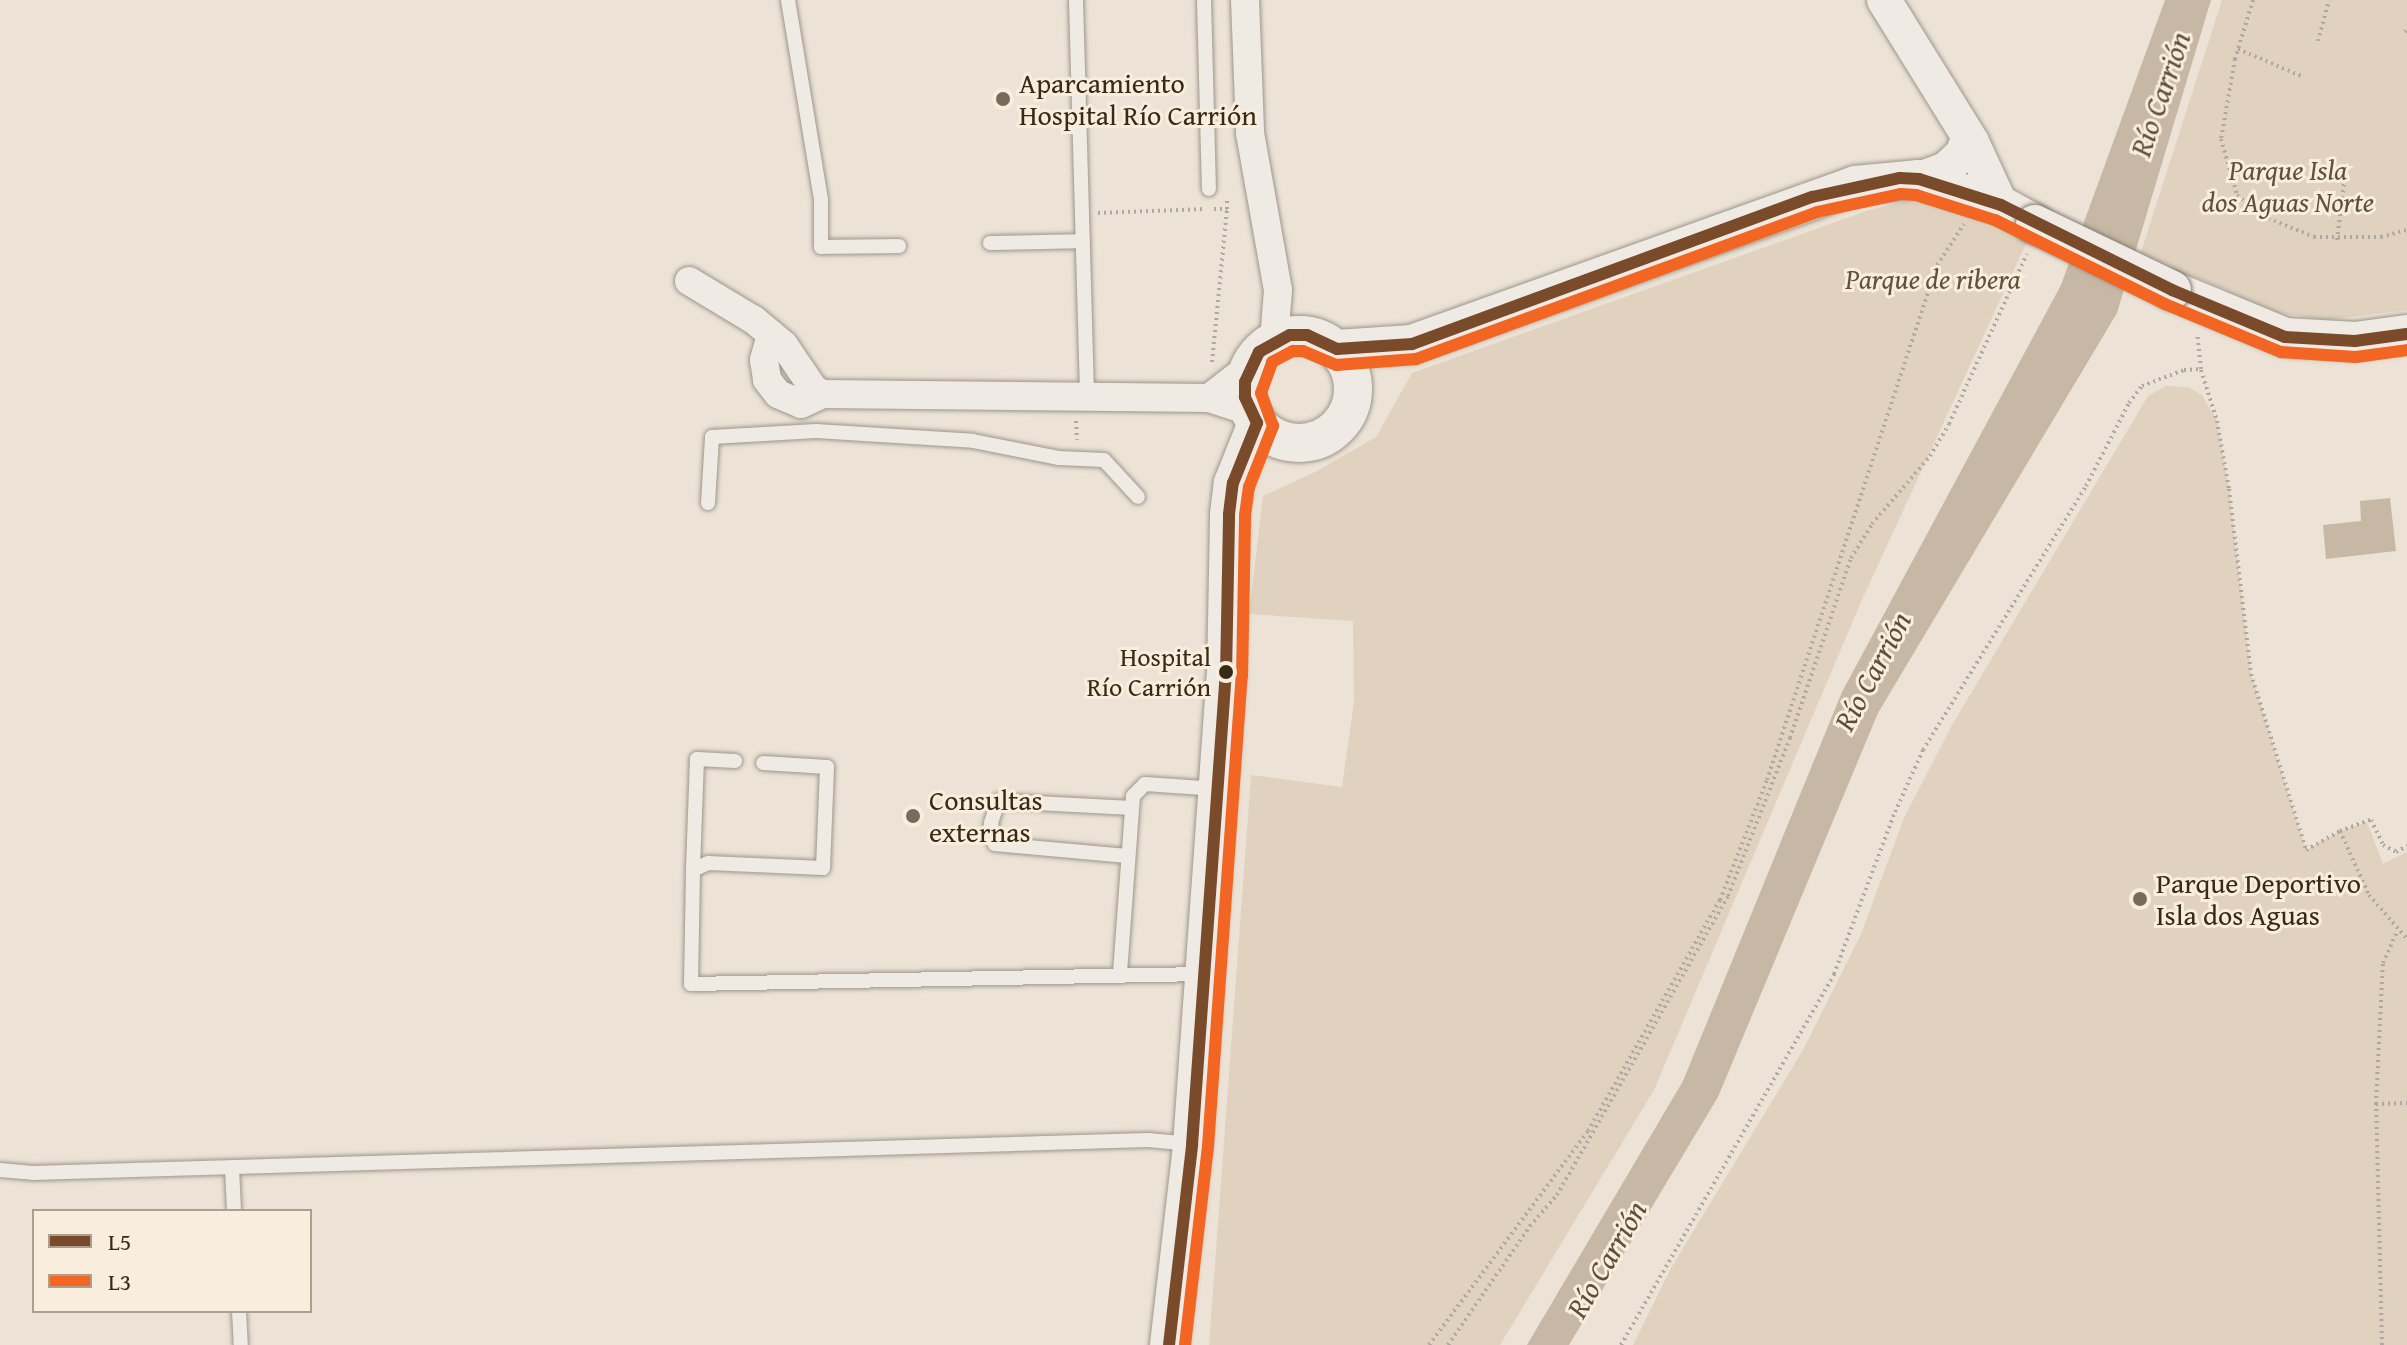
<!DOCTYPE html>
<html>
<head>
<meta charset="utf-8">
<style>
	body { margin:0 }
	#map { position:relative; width:2407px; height:1345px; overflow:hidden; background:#ece3d6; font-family:"Gentium Book Plus",serif }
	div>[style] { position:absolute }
	.green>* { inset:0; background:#e0d2bf }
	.water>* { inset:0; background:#c6b8a4 }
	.path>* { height:4px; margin-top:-2px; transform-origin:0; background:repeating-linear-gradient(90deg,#ada8a1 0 2px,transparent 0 6px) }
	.roads { filter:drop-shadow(0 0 2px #9d968c) drop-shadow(0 0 2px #9d968c) }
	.service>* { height:14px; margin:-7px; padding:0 7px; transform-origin:7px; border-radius:7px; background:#efebe4 }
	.minor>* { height:28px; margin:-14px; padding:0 14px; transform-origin:14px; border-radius:14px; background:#efebe4 }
	.tertiary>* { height:34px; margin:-17px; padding:0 17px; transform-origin:17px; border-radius:17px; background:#efebe4 }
	.secondary>* { height:38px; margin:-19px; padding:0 19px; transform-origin:19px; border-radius:19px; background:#efebe4 }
	.secondary>.ring { margin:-19px; padding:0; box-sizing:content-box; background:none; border:38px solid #efebe4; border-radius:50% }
	.bridges { filter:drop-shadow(0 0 2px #847c72) drop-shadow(0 0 2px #847c72) }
	.secondary-bridge>* { height:38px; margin:-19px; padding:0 19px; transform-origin:19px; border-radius:19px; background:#efebe4 }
	.bus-1>* { height:12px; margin:-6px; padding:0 6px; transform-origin:6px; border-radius:6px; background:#7a4b2a }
	.bus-2>* { height:12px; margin:-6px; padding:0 6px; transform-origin:6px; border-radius:6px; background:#f26522 }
	.dots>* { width:22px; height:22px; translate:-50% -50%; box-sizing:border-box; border:4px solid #f9edde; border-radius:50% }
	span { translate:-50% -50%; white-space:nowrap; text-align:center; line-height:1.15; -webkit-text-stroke:6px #f9edde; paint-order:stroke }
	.bus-label { font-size:26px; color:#392a16 }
	.right { translate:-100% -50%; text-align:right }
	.poi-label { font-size:28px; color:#392a16 }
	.left { translate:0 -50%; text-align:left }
	.park-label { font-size:28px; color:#60503c; font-style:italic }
	.water-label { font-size:30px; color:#5e4f3a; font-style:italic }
	.legend { position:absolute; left:32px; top:1209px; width:280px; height:104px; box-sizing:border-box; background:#f9edde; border:2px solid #ac9f8e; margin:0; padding:10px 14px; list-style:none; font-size:24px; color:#392a16 }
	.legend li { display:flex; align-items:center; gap:16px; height:40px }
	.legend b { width:40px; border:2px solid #ac9f8e }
</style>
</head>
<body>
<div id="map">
	<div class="green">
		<div style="clip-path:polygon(2222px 0,2407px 0,2407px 310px,2326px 320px,2275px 312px,2141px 252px)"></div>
		<div style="clip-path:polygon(1916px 199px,2030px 235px,1861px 602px,1654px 1090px,1500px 1345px,1209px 1345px,1251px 775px,1342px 787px,1354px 702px,1353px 621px,1249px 614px,1263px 496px,1315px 472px,1376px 437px,1412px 373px,1866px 211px)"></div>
		<div style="clip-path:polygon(2166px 386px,2188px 387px,2202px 395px,2217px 421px,2229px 489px,2251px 674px,2306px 850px,2340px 831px,2367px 822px,2383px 864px,2407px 852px,2407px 1345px,1633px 1345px,1671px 1268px,1803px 1050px,1861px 934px,1904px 818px,1952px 725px,2148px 396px)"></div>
	</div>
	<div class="water">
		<div style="clip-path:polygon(2165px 0,2211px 0,2117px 313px,1878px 713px,1718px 1097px,1569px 1345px,1527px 1345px,1683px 1081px,1842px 692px,2061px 285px)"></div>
		<div style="clip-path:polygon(2390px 498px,2396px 551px,2326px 559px,2323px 525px,2361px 521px,2360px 501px)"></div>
	</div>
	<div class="path">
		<div style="left:2253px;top:0;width:62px;rotate:107deg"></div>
		<div style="left:2235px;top:59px;width:81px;rotate:99.9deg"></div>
		<div style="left:2221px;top:139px;width:58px;rotate:74.1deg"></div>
		<div style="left:2237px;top:195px;width:33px;rotate:39deg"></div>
		<div style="left:2263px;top:216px;width:55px;rotate:22.4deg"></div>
		<div style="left:2314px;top:237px;width:67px"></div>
		<div style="left:2381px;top:237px;width:27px;rotate:-15deg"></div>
		<div style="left:2405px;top:32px;width:3px;rotate:-45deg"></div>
		<div style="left:2318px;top:41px;width:42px;rotate:-75deg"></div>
		<div style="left:2238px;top:49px;width:69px;rotate:23.2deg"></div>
		<div style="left:1214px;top:209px;width:13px"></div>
		<div style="left:1227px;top:209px;width:11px;rotate:-90deg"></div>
		<div style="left:1098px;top:213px;width:107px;rotate:-2.1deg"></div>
		<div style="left:2337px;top:240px;width:57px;rotate:-83deg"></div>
		<div style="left:1212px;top:362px;width:154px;rotate:-84.4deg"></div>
		<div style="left:2201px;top:370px;width:53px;rotate:72.6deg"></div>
		<div style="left:2217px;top:421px;width:69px;rotate:80deg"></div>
		<div style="left:2229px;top:489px;width:186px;rotate:83.2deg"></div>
		<div style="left:2251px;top:674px;width:184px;rotate:72.6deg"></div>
		<div style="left:2306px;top:850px;width:39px;rotate:-29deg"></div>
		<div style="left:2340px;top:831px;width:33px;rotate:-20deg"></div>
		<div style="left:2371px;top:820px;width:28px;rotate:64deg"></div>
		<div style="left:2383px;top:845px;width:15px;rotate:28deg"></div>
		<div style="left:2396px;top:852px;width:13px;rotate:-29deg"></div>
		<div style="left:1076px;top:421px;width:19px;rotate:87deg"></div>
		<div style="left:2340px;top:831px;width:70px;rotate:65.6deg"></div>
		<div style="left:2369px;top:895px;width:58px;rotate:49.2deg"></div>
		<div style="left:2376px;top:1104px;width:31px;rotate:-2deg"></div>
		<div style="left:1429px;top:1345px;width:267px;rotate:-53.4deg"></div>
		<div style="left:1588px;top:1131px;width:266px;rotate:-60.3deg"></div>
		<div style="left:1720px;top:900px;width:129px;rotate:-68.6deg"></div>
		<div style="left:1767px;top:780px;width:542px;rotate:-71.73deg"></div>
		<div style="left:1937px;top:265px;width:49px;rotate:-56.6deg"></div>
		<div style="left:1448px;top:1345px;width:145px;rotate:-55.4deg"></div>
		<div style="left:1530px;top:1226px;width:41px;rotate:-48.9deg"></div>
		<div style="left:1557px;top:1195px;width:344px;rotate:-60.2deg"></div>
		<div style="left:1728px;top:896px;width:170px;rotate:-68.6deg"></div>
		<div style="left:1790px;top:738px;width:190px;rotate:-71.3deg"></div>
		<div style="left:1851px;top:558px;width:40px;rotate:-58deg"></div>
		<div style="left:1872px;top:524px;width:89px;rotate:-49.5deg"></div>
		<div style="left:1930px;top:456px;width:37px;rotate:-59deg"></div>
		<div style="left:1949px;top:424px;width:187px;rotate:-65.4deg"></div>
		<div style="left:1621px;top:1345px;width:428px;rotate:-60.1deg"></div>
		<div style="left:1834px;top:974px;width:173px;rotate:-69.4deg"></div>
		<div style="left:1895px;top:812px;width:68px;rotate:-65.7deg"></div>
		<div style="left:1923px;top:750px;width:310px;rotate:-58.3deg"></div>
		<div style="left:2086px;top:486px;width:93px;rotate:-62.6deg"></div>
		<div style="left:2129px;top:403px;width:21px;rotate:-53deg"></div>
		<div style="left:2142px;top:386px;width:45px;rotate:-20.9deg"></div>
		<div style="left:2184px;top:370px;width:17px;rotate:-3deg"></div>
		<div style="left:2201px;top:369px;width:36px;rotate:-96deg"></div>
		<div style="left:2382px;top:1345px;width:241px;rotate:-91.4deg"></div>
		<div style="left:2376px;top:1104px;width:141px;rotate:-87.2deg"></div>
		<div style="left:2383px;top:963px;width:34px;rotate:-66deg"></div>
	</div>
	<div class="roads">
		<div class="service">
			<div style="left:788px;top:0;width:203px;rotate:80.6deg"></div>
			<div style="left:821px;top:200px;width:47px;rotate:90deg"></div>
			<div style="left:821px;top:247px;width:78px;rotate:-0.7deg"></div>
			<div style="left:1076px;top:0;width:398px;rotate:88.4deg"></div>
			<div style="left:1204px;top:0;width:189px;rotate:88.5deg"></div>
			<div style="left:990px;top:243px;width:93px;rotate:-1.2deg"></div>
			<div style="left:708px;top:503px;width:66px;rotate:-86.5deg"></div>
			<div style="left:712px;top:437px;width:104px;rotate:-3.3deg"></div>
			<div style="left:816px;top:431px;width:157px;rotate:3.6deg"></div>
			<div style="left:973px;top:441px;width:88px;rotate:11.2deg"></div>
			<div style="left:1059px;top:458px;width:45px;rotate:2.5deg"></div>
			<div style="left:1104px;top:460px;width:50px;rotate:47.4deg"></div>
			<div style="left:735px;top:761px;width:38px;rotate:-177deg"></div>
			<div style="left:697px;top:759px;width:111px;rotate:92.1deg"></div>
			<div style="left:693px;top:870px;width:17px;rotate:-25deg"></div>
			<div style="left:708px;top:863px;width:115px;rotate:2.5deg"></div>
			<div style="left:823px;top:868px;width:101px;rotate:-87.7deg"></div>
			<div style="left:827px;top:767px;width:64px;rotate:-176.4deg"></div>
			<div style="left:1127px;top:856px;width:133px;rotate:-174.8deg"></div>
			<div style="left:995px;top:844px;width:21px;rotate:-101deg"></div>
			<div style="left:991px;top:823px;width:23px;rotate:-72deg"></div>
			<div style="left:998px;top:801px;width:134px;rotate:3deg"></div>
			<div style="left:693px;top:870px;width:114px;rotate:91deg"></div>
			<div style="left:691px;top:984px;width:512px;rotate:-1.12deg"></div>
			<div style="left:1120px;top:973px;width:177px;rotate:-85.8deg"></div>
			<div style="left:1133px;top:796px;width:17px;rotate:-45deg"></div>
			<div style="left:1145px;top:784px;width:73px;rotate:3.9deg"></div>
			<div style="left:232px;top:1168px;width:43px;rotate:87.3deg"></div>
			<div style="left:0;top:1170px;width:33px;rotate:5deg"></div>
			<div style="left:33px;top:1173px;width:1115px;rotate:-1.7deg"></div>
			<div style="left:1148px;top:1140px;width:44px;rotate:5.2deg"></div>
			<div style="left:239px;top:1311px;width:34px;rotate:87deg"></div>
		</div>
		<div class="minor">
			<div style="left:1245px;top:0;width:133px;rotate:87.8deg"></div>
			<div style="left:1250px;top:133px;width:159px;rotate:79.9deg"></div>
			<div style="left:1278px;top:290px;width:51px;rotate:94.5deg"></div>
			<div style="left:689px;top:281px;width:76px;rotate:31deg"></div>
			<div style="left:754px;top:320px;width:39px;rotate:40deg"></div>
			<div style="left:784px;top:345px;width:52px;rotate:56deg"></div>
			<div style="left:813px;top:388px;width:11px;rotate:34deg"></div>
			<div style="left:822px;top:394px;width:387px;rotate:0.6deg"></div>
			<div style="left:1209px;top:398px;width:42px;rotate:18deg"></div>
			<div style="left:771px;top:334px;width:27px;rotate:105deg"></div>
			<div style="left:764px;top:360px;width:20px;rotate:81deg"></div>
			<div style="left:767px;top:380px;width:18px;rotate:52deg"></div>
			<div style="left:778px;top:394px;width:25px;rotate:23deg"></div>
			<div style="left:801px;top:404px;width:23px;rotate:-25deg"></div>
			<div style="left:1209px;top:398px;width:51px;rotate:-37.8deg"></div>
		</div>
		<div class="tertiary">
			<div style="left:1884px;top:0;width:167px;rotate:58.2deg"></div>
			<div style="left:1972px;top:142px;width:69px;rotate:65.3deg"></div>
			<div style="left:1919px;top:179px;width:29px;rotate:-20deg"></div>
			<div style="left:1946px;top:169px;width:22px;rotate:-43deg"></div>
			<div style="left:1962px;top:154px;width:18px;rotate:-68deg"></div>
		</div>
		<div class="secondary">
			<div style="left:2172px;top:290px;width:122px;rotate:22.6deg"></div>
			<div style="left:2285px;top:337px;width:70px;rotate:3.3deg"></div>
			<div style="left:2355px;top:341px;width:52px;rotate:-7.7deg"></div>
			<div class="ring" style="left:1245px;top:335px;width:70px;height:70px"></div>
			<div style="left:1337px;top:349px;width:75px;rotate:-3.8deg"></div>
			<div style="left:1412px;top:344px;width:471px;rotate:-19.7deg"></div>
			<div style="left:1855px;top:185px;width:64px;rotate:-5.4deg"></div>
			<div style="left:1919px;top:179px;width:86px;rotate:17.6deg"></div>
			<div style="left:2001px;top:205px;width:39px;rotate:29deg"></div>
			<div style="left:1169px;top:1345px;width:201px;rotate:-83.4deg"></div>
			<div style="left:1192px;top:1145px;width:471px;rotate:-85.9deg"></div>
			<div style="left:1226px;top:675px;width:161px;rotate:-88.9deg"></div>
			<div style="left:1229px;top:514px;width:31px;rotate:-83deg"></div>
			<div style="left:1233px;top:483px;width:65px;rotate:-68.2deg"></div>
		</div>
	</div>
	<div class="bridges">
		<div class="secondary-bridge">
			<div style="left:2035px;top:224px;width:152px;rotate:25.7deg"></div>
		</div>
	</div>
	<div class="bus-1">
		<div style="left:1169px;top:1345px;width:201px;rotate:-83.4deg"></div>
		<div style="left:1192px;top:1145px;width:471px;rotate:-85.9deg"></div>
		<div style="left:1226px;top:675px;width:161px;rotate:-88.9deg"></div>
		<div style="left:1229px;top:514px;width:31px;rotate:-83deg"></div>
		<div style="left:1233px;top:483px;width:65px;rotate:-68.2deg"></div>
		<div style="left:1257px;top:423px;width:29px;rotate:-115deg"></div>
		<div style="left:1245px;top:397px;width:15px;rotate:-90deg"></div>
		<div style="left:1245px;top:382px;width:33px;rotate:-65deg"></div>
		<div style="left:1259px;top:352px;width:35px;rotate:-29deg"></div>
		<div style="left:1290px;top:335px;width:17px"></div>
		<div style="left:1307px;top:335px;width:33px;rotate:25deg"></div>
		<div style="left:1337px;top:349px;width:75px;rotate:-3.8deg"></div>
		<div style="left:1412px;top:344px;width:426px;rotate:-20.2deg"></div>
		<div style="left:1812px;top:197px;width:90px;rotate:-12.2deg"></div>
		<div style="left:1900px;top:178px;width:19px;rotate:3deg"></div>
		<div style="left:1919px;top:179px;width:86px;rotate:17.6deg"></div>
		<div style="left:2001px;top:205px;width:191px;rotate:26.4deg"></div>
		<div style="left:2172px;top:290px;width:122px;rotate:22.6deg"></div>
		<div style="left:2285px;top:337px;width:70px;rotate:3.3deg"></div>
		<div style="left:2355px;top:341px;width:52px;rotate:-7.7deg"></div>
	</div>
	<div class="bus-2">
		<div style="left:1185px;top:1345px;width:200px;rotate:-83.4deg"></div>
		<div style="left:1208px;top:1146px;width:471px;rotate:-85.9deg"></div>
		<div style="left:1242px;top:676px;width:161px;rotate:-88.9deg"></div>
		<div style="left:1245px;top:515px;width:28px;rotate:-82deg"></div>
		<div style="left:1249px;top:487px;width:66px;rotate:-68.5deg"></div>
		<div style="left:1273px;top:426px;width:35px;rotate:-110deg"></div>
		<div style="left:1261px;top:393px;width:33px;rotate:-70deg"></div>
		<div style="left:1272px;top:362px;width:24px;rotate:-28deg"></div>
		<div style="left:1293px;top:351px;width:10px"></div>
		<div style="left:1303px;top:351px;width:36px;rotate:23deg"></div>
		<div style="left:1336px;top:365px;width:80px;rotate:-4.3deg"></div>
		<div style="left:1416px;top:359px;width:427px;rotate:-20.1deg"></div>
		<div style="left:1817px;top:212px;width:86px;rotate:-12.1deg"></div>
		<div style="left:1901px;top:194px;width:15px;rotate:4deg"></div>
		<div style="left:1916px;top:195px;width:83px;rotate:17.6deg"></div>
		<div style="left:1995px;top:220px;width:190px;rotate:26.3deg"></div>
		<div style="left:2165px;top:304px;width:126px;rotate:22.5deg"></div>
		<div style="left:2281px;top:352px;width:75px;rotate:3.8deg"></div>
		<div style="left:2356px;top:357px;width:51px;rotate:-7.8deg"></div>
	</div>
	<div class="dots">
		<div style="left:1003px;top:99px;background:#786b59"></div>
		<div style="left:1226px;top:672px;background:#392a16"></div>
		<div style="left:913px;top:816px;background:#786b59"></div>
		<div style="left:2140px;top:899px;background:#786b59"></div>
	</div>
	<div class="bus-label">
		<span class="right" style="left:1211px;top:672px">Hospital<br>Río Carrión</span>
	</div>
	<div class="poi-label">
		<span class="left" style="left:1019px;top:99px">Aparcamiento<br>Hospital Río Carrión</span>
		<span class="left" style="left:929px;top:816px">Consultas<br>externas</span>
		<span class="left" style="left:2156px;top:899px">Parque Deportivo<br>Isla dos Aguas</span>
	</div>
	<div class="park-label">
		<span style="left:2288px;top:186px">Parque Isla<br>dos Aguas Norte</span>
		<span style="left:1933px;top:279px">Parque de ribera</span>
	</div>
	<div class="water-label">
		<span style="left:2160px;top:94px;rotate:-71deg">Río Carrión</span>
		<span style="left:1872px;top:671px;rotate:-62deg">Río Carrión</span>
		<span style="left:1606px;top:1259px;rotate:-60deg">Río Carrión</span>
	</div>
	<ul class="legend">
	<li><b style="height:10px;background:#7a4b2a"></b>L5</li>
	<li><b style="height:10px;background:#f26522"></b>L3</li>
	</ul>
</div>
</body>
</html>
